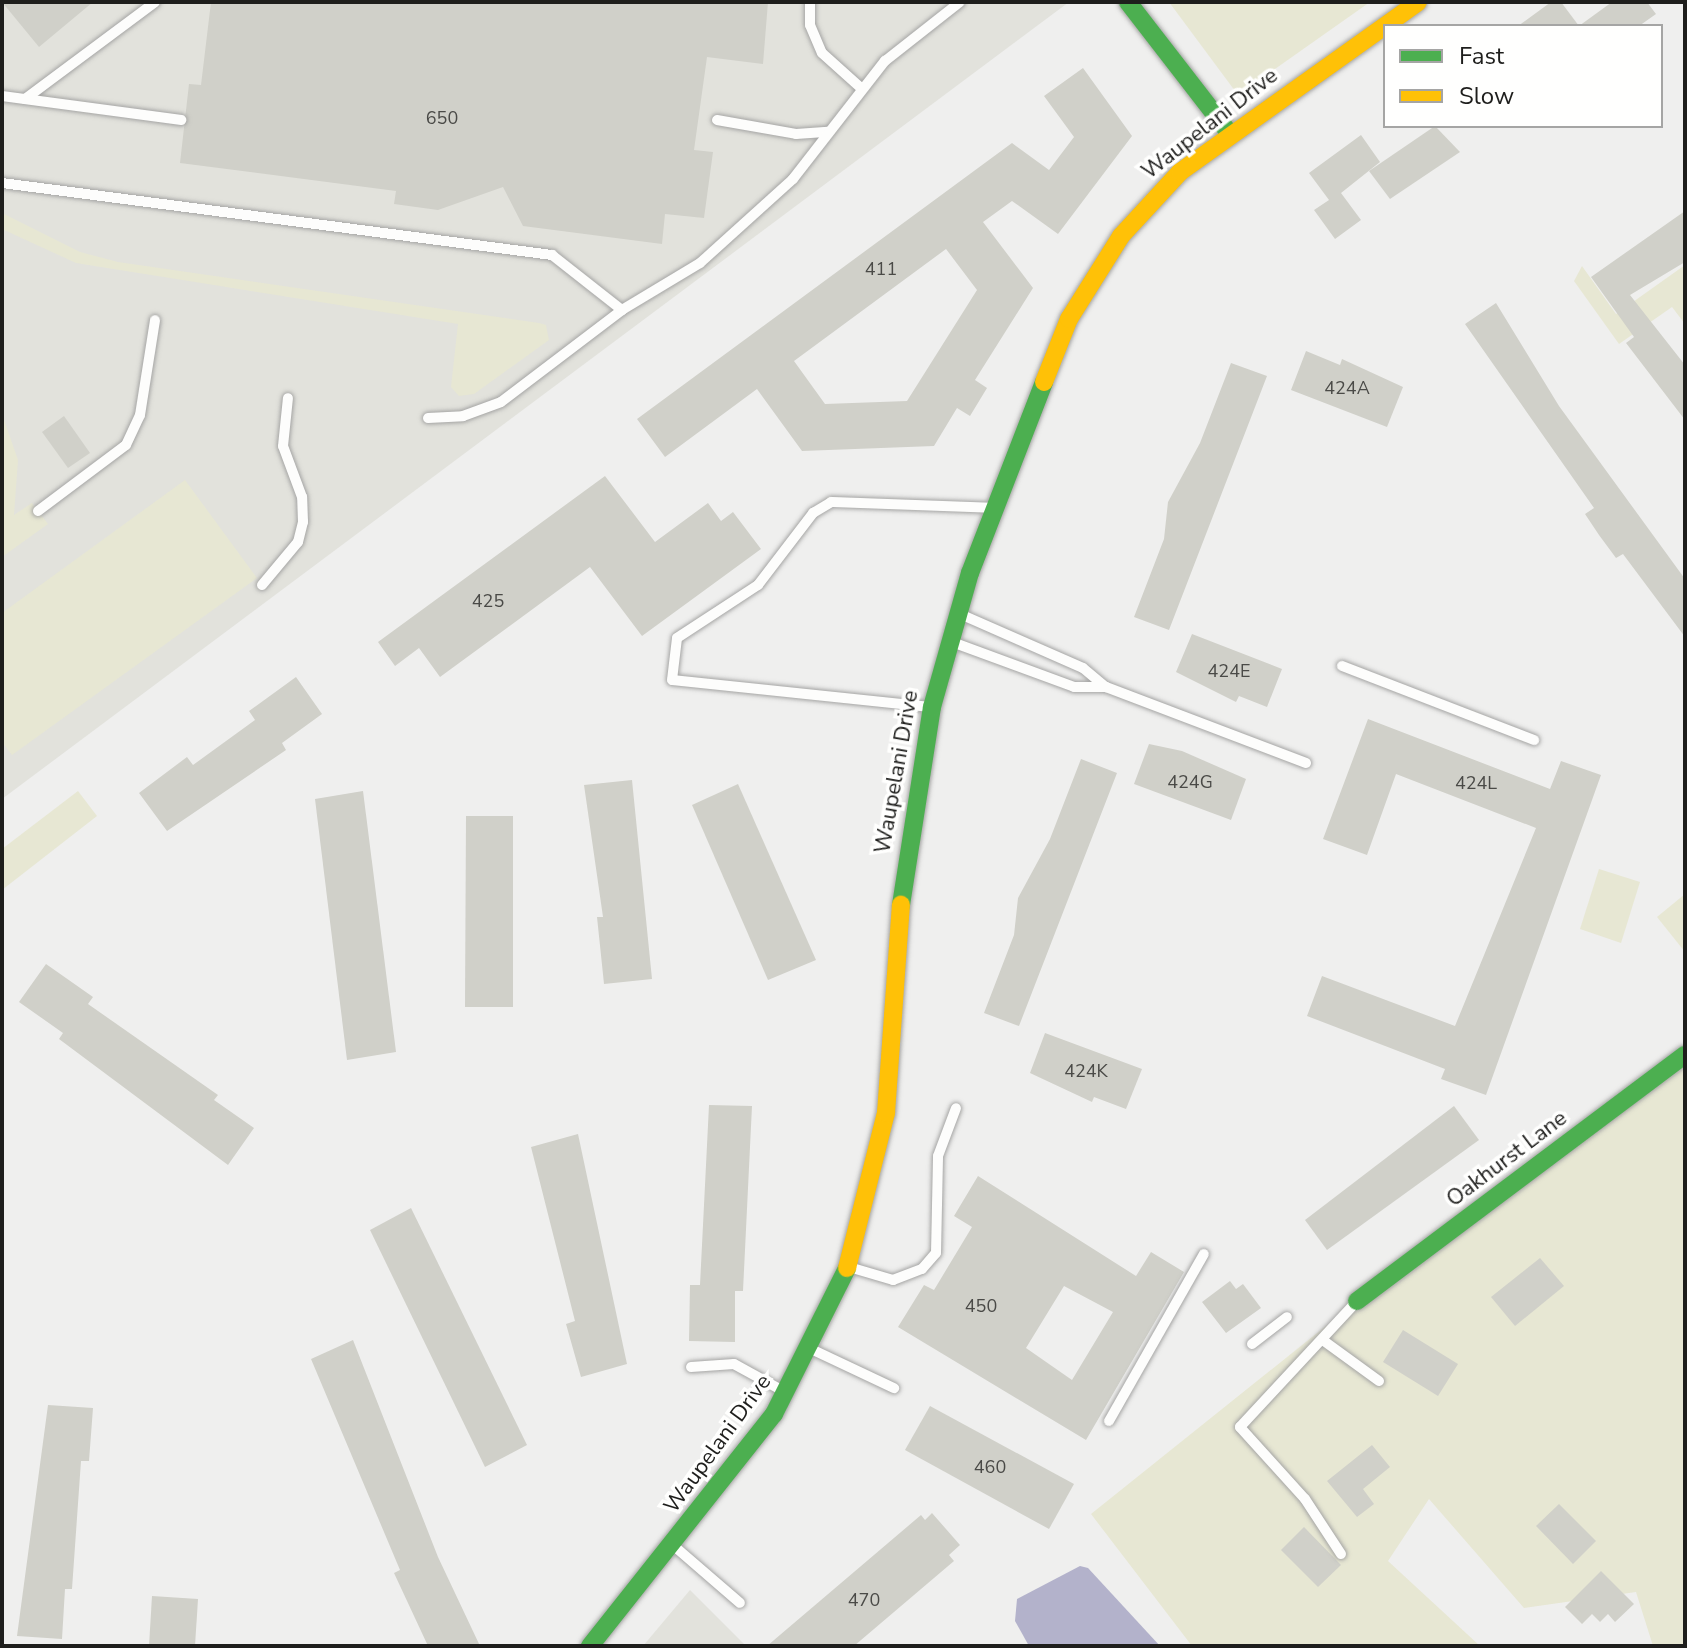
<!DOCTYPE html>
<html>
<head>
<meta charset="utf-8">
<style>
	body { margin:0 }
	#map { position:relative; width:1687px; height:1648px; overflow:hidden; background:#efefee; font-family:"Nunito Sans",sans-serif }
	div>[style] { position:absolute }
	.built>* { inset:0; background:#e2e2dc }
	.green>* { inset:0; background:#e7e7d3 }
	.water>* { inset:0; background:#b3b2cb }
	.building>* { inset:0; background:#d0d0c9 }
	.roads { filter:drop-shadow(0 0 2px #a5a5a4) drop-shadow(0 0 2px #a5a5a4) }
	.lane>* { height:10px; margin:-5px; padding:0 5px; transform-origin:5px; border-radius:5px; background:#fdfdfc }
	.fast>* { height:18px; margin:-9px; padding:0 9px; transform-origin:9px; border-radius:9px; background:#4caf50 }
	.slow>* { height:18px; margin:-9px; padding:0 9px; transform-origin:9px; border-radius:9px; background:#ffc107 }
	span { translate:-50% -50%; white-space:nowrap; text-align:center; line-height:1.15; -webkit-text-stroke:7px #fffffe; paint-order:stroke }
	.number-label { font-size:18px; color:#4a4a47 }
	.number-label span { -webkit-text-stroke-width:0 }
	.street-label { font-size:22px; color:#1e1e1c }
	.frame { position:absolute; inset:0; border:4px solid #1e1e1c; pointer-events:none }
	.legend { position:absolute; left:1383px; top:24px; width:280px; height:104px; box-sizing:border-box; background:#fffffe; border:2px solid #a5a5a4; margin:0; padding:10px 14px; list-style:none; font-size:24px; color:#1e1e1c }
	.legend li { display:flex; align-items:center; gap:16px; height:40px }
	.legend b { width:40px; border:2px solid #a5a5a4 }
</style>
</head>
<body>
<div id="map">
	<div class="built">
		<div style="clip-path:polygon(2px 2px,1069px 2px,2px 799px)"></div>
		<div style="clip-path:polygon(690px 1590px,746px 1646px,643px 1646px)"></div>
	</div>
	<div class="green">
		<div style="clip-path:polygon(1169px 2px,1370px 2px,1238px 95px)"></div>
		<div style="clip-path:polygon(2px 213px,80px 252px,118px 262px,539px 323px,546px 325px,549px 340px,474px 394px,459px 396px,451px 387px,458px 324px,76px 263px,2px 229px)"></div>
		<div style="clip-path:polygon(1685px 265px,1685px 324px,1672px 307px,1619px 344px,1574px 281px,1582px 266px,1616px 314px)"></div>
		<div style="clip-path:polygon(2px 414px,18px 460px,14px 515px,32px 503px,48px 524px,2px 557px)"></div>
		<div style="clip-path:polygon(185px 480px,257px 578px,12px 755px,2px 742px,2px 613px)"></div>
		<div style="clip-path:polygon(78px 791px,97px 816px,2px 890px,2px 849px)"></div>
		<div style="clip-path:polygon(1599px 869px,1640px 882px,1621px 943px,1580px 929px)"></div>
		<div style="clip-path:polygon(1685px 894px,1685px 952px,1657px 917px)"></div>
		<div style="clip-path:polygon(1685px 1055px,1685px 1646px,1653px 1646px,1636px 1592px,1524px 1608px,1429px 1499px,1388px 1561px,1480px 1646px,1192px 1646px,1091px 1514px,1357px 1301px)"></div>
	</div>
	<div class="water">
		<div style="clip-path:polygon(1080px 1566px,1088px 1568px,1160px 1646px,1029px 1646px,1015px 1621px,1017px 1599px)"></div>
	</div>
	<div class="building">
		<div style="clip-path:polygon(2px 2px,93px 2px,39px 47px)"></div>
		<div style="clip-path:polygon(211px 2px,768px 2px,763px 64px,707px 57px,694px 150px,713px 152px,704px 218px,665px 214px,662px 244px,523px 226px,503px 187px,438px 210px,394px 204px,396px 191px,180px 163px,189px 84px,201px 85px)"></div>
		<div style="clip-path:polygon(1551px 2px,1561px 2px,1579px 26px,1612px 2px,1647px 2px,1656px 14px,1639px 26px,1518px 26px)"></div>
		<div style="clip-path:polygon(evenodd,1083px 68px,1132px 136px,1058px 234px,1012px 201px,983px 222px,1033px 288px,975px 380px,987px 388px,970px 416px,957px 408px,934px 446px,802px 451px,757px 389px,665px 457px,637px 419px,1012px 143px,1049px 170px,1074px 137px,1044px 96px,1083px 68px,946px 249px,977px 290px,907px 401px,825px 404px,794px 361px,946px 249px)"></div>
		<div style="clip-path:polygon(1435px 126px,1460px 152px,1390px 199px,1369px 171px)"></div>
		<div style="clip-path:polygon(1361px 135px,1380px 162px,1341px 193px,1361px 220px,1335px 239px,1314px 210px,1329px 200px,1309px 173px)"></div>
		<div style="clip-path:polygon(1685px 211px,1685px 262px,1630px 295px,1685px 365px,1685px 420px,1626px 343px,1634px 337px,1591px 277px)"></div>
		<div style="clip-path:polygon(1496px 303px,1559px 406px,1685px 579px,1685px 637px,1623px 554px,1616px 558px,1599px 535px,1585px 514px,1594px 508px,1465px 324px)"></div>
		<div style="clip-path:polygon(1306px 351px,1340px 365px,1342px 359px,1403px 387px,1387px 427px,1291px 390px)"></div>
		<div style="clip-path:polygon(1231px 363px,1267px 376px,1169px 630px,1134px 617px,1164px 539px,1168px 502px,1200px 443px)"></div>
		<div style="clip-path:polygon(64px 416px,90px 453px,68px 468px,42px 432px)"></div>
		<div style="clip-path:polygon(605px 476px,655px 542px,708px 503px,721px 521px,733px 512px,761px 549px,642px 636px,590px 567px,440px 677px,419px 648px,395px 666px,378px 642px)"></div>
		<div style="clip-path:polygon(1192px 634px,1282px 669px,1267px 707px,1239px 696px,1236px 702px,1176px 672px)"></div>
		<div style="clip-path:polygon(296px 677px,322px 714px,282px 743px,286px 750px,167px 831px,139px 793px,187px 757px,193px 765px,255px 720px,249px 711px)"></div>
		<div style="clip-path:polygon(1368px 719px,1550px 789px,1561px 761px,1601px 775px,1486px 1095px,1441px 1079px,1445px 1069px,1307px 1016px,1322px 976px,1455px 1026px,1536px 828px,1396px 774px,1367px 855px,1323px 839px)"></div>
		<div style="clip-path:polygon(1149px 744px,1182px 751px,1246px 779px,1231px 820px,1134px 784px)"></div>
		<div style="clip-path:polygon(1081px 759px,1117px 773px,1019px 1026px,984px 1013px,1014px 935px,1018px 898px,1050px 839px)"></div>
		<div style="clip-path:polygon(632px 780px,652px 979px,604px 984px,597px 917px,603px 917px,584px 785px)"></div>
		<div style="clip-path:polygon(738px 784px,816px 960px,768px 980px,692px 805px)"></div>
		<div style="clip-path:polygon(363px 791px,396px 1052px,347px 1060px,315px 799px)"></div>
		<div style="clip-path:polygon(466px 816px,513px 816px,513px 1007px,465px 1007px)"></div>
		<div style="clip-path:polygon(46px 964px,93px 997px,88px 1004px,218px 1095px,214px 1100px,254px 1128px,228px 1165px,59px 1039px,63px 1033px,19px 1002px)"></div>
		<div style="clip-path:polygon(1045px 1033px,1142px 1069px,1126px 1109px,1094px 1097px,1092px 1102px,1030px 1073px)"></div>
		<div style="clip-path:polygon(709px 1105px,752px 1106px,743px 1291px,735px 1291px,735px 1342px,689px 1341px,690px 1285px,700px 1285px)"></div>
		<div style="clip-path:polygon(1454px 1106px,1479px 1140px,1327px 1250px,1305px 1220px)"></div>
		<div style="clip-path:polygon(578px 1134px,627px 1364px,581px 1377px,566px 1324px,575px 1321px,531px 1147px)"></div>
		<div style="clip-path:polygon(evenodd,978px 1176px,1136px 1276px,1151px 1252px,1184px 1272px,1086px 1440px,898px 1327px,924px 1285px,934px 1290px,972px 1227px,954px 1216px,978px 1176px,1064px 1286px,1113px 1312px,1072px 1380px,1026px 1348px,1064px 1286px)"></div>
		<div style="clip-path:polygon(411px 1208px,527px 1445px,485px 1467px,370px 1230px)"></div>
		<div style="clip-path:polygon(1540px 1258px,1564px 1286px,1515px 1326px,1491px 1297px)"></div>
		<div style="clip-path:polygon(1230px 1281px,1236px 1289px,1243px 1284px,1261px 1308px,1226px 1333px,1202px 1302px)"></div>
		<div style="clip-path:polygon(1403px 1330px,1458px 1364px,1438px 1396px,1383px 1362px)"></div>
		<div style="clip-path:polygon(353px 1340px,438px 1557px,480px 1646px,428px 1646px,394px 1573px,400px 1570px,311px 1359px)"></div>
		<div style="clip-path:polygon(48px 1405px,93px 1408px,89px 1461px,81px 1461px,72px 1589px,65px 1589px,62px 1639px,17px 1636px)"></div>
		<div style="clip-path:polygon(930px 1406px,1074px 1484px,1049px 1529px,905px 1450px)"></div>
		<div style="clip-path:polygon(1372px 1445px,1390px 1467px,1363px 1489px,1374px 1504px,1357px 1517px,1327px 1481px)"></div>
		<div style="clip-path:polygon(1559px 1504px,1596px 1541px,1573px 1564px,1536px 1526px)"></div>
		<div style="clip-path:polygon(932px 1513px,960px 1545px,949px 1555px,954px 1561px,854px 1646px,767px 1646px,921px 1515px,925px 1520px)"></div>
		<div style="clip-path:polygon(1304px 1527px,1341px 1565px,1318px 1587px,1281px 1550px)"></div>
		<div style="clip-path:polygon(1601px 1571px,1634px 1604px,1615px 1622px,1608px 1614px,1600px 1622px,1592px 1614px,1582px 1624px,1565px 1607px)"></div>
		<div style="clip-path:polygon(152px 1596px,198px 1599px,195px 1646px,149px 1646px)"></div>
	</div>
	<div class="roads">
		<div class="lane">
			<div style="left:810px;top:2px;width:23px;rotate:90deg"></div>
			<div style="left:810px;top:25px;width:30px;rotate:67deg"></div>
			<div style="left:822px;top:53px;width:52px;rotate:41.9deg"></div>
			<div style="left:2px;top:96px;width:181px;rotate:7.6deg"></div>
			<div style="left:25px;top:99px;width:162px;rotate:-36.7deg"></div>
			<div style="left:717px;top:120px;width:80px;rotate:10deg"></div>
			<div style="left:796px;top:134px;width:32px;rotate:-4deg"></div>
			<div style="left:2px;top:183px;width:555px;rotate:7.46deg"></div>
			<div style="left:552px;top:255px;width:89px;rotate:38.2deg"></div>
			<div style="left:428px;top:418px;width:35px;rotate:-3deg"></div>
			<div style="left:463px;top:416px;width:40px;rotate:-20.2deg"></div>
			<div style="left:501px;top:402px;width:152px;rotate:-37.2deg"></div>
			<div style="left:622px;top:310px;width:91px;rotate:-31.1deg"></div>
			<div style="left:700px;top:263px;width:125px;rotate:-42.1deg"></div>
			<div style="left:793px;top:179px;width:150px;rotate:-52.1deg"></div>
			<div style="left:885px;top:61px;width:95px;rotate:-38.2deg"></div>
			<div style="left:38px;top:511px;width:110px;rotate:-36.9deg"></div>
			<div style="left:126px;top:445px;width:33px;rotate:-65deg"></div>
			<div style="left:140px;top:415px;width:96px;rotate:-81deg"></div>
			<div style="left:262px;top:585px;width:56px;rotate:-50.1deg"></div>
			<div style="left:298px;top:542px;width:21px;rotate:-76deg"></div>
			<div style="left:303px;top:522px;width:25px;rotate:-92deg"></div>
			<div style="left:302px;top:497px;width:54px;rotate:-110.4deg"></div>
			<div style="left:283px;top:446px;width:48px;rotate:-84.1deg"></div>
			<div style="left:960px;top:614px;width:134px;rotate:23.7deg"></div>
			<div style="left:1083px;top:668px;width:30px;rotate:40deg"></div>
			<div style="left:1106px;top:687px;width:214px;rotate:20.8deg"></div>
			<div style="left:952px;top:642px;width:130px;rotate:20.2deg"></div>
			<div style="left:1074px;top:687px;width:32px"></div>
			<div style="left:1342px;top:666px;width:206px;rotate:21.1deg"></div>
			<div style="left:930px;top:707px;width:259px;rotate:-174deg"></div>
			<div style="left:672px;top:680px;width:42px;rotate:-83.2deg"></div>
			<div style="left:677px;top:638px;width:97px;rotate:-33.2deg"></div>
			<div style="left:758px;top:585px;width:91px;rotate:-52.6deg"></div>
			<div style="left:813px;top:513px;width:21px;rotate:-31deg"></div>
			<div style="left:831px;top:502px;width:162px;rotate:2.1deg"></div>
			<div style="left:849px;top:1267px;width:46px;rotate:16.5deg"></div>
			<div style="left:893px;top:1280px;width:31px;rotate:-21deg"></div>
			<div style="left:922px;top:1269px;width:21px;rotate:-49deg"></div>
			<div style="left:936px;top:1253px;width:97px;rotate:-88.8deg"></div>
			<div style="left:938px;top:1156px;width:51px;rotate:-69.4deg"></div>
			<div style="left:1324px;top:1341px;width:68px;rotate:36deg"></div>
			<div style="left:1252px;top:1344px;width:44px;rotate:-37.6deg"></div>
			<div style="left:811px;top:1349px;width:92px;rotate:25.2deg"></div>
			<div style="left:691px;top:1367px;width:43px;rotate:-4deg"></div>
			<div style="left:734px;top:1364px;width:58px;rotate:28.8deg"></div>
			<div style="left:1109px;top:1421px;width:192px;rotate:-60.4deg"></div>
			<div style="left:674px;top:1546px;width:87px;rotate:40.8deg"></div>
			<div style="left:1341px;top:1554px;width:66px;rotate:-123.2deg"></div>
			<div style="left:1305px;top:1499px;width:97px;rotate:-132.1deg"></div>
			<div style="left:1240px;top:1427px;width:171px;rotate:-47.1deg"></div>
		</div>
		<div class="fast">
			<div style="left:1128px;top:2px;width:167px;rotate:52.3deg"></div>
			<div style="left:901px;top:905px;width:200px;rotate:-81.1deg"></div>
			<div style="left:932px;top:707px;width:139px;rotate:-74.2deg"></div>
			<div style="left:970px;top:573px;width:205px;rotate:-68.8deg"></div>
			<div style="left:1357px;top:1301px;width:410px;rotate:-36.9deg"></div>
			<div style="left:590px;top:1646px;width:296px;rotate:-51.6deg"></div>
			<div style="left:774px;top:1414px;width:163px;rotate:-63.4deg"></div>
		</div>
		<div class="slow">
			<div style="left:1044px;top:382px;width:68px;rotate:-68.4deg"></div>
			<div style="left:1069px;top:319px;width:98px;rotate:-57.9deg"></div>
			<div style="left:1121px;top:236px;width:87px;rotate:-47.3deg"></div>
			<div style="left:1180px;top:172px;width:292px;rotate:-35.5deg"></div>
			<div style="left:847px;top:1268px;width:160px;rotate:-75.9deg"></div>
			<div style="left:886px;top:1113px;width:209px;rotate:-85.9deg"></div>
		</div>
	</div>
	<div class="number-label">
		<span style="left:442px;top:118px">650</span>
		<span style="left:881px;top:269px">411</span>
		<span style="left:1347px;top:388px">424A</span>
		<span style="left:488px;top:601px">425</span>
		<span style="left:1229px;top:671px">424E</span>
		<span style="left:1190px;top:782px">424G</span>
		<span style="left:1476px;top:783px">424L</span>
		<span style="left:1086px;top:1071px">424K</span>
		<span style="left:981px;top:1306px">450</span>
		<span style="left:990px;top:1467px">460</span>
		<span style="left:864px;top:1600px">470</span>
	</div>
	<div class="street-label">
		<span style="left:1210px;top:124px;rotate:-38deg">Waupelani Drive</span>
		<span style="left:897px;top:772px;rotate:-80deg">Waupelani Drive</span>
		<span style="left:1507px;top:1159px;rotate:-37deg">Oakhurst Lane</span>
		<span style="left:718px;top:1444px;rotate:-54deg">Waupelani Drive</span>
	</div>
	<div class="frame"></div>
	<ul class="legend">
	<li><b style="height:10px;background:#4caf50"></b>Fast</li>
	<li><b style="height:10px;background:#ffc107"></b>Slow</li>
	</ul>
</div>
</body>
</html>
